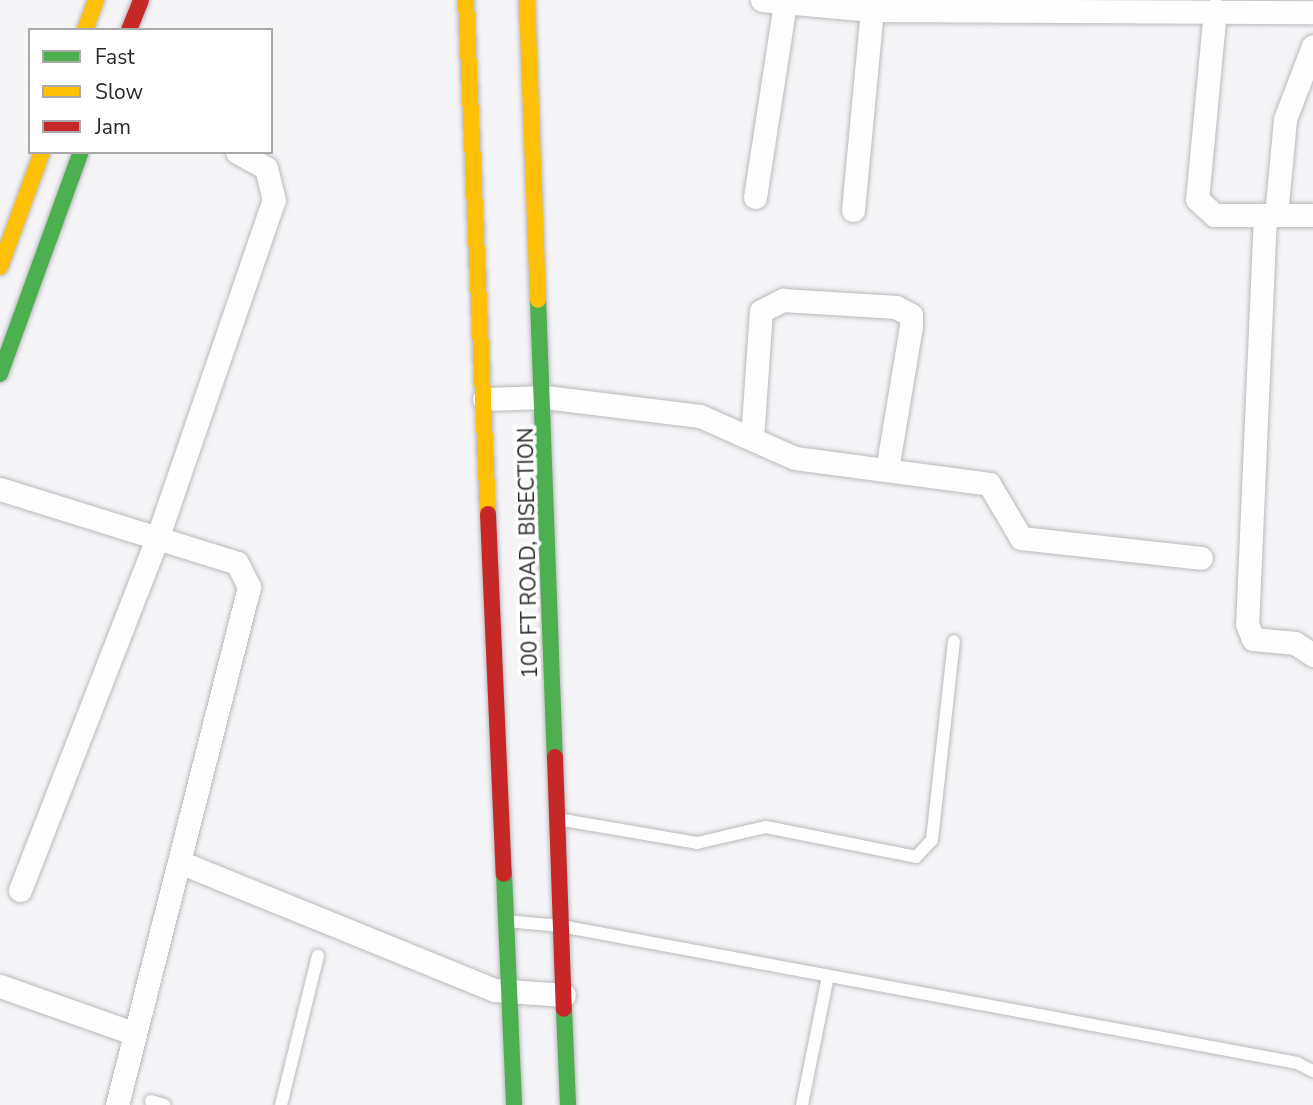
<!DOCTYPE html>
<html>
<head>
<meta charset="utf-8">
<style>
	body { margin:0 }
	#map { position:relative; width:1313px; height:1105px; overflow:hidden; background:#f5f5f8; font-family:"Nunito Sans",sans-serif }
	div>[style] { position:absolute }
	.roads { filter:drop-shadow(0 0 2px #b9b9bc) drop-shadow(0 0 2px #b9b9bc) }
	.lane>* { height:12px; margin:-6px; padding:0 6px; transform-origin:6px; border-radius:6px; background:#fefefe }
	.street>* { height:23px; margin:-11.5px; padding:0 11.5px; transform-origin:11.5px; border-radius:11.5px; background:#fefefe }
	.fast>* { height:16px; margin:-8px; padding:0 8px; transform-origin:8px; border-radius:8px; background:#4caf50 }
	.slow>* { height:16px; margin:-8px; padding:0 8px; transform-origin:8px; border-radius:8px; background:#ffc107 }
	.jam>* { height:16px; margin:-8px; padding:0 8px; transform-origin:8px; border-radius:8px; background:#c62828 }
	span { translate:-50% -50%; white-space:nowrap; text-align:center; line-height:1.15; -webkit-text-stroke:7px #fff; paint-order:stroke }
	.street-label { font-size:21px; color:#28282a }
	.legend { position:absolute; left:28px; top:28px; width:245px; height:126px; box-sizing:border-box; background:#fff; border:2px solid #a9a9aa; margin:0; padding:9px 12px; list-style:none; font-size:21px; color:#28282a }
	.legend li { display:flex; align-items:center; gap:14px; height:35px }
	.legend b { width:35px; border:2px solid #a9a9aa }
</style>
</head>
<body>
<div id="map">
	<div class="roads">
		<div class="lane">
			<div style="left:557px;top:819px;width:142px;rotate:9.7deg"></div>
			<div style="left:697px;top:843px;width:71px;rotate:-13.1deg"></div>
			<div style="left:766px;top:827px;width:153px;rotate:11.3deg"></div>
			<div style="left:916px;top:857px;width:23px;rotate:-47deg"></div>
			<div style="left:932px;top:840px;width:200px;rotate:-83.7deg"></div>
			<div style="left:506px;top:921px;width:55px;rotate:5.2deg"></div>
			<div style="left:561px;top:926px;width:749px;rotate:10.54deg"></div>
			<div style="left:1297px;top:1063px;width:18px;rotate:27deg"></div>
			<div style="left:151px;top:1101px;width:14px;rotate:17deg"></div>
			<div style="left:281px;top:1105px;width:154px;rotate:-76.1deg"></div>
			<div style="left:802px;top:1105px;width:132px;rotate:-78.6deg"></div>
		</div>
		<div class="street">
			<div style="left:762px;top:0;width:110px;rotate:5.2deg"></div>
			<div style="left:872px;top:10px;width:441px;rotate:0.3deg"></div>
			<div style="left:1215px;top:10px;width:190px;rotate:95.4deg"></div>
			<div style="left:1197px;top:199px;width:23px;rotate:43deg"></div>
			<div style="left:1214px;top:215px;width:99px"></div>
			<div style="left:755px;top:197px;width:195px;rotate:-81.2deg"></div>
			<div style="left:853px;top:210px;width:201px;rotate:-84.6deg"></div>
			<div style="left:1265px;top:215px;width:409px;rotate:92.5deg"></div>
			<div style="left:1247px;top:624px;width:16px;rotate:68deg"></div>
			<div style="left:1253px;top:639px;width:42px;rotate:5.4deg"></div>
			<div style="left:1295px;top:643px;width:22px;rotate:34deg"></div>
			<div style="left:1276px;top:215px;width:96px;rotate:-84.6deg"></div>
			<div style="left:1285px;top:119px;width:78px;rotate:-69deg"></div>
			<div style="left:484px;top:399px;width:61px;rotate:-1.9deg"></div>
			<div style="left:545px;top:397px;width:156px;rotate:7deg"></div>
			<div style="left:700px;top:416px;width:104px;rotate:23.9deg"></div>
			<div style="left:795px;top:458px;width:196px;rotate:7.6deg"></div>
			<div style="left:989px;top:484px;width:63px;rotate:59.3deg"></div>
			<div style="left:1021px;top:538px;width:181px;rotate:6.3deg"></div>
			<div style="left:752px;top:439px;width:128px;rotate:-86deg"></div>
			<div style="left:761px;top:311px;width:25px;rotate:-27deg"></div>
			<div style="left:783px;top:300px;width:113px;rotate:3.5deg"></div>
			<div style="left:896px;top:307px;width:17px;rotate:28deg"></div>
			<div style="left:911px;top:315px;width:11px;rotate:90deg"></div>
			<div style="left:911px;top:326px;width:145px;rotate:99.5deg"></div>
			<div style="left:0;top:489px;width:248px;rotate:17.3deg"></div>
			<div style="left:237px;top:563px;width:27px;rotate:63deg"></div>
			<div style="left:249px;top:587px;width:535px;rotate:104.3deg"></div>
			<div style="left:182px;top:863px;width:337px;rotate:22.1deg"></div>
			<div style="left:494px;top:990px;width:70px;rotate:4.1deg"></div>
			<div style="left:20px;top:890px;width:377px;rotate:-68.7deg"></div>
			<div style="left:157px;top:539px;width:359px;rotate:-71deg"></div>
			<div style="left:274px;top:200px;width:33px;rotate:-104deg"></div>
			<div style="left:266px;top:168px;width:33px;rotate:-151deg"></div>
			<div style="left:0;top:986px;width:141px;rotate:19.5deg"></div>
		</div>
		<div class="fast">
			<div style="left:538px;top:300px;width:457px;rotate:87.9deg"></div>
			<div style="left:0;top:374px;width:236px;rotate:-70deg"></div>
			<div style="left:504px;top:874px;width:231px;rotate:87.5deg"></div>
			<div style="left:564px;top:1009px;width:96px;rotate:87.6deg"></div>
		</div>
		<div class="slow">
			<div style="left:466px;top:0;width:514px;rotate:87.55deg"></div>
			<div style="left:527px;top:0;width:300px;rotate:87.9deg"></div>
			<div style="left:85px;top:30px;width:32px;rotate:-70deg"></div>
			<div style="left:0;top:267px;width:122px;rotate:-69.9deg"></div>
		</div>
		<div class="jam">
			<div style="left:129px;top:30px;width:32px;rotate:-68deg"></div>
			<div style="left:488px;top:514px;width:360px;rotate:87.5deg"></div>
			<div style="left:555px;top:757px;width:252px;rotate:88deg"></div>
		</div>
	</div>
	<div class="street-label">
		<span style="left:528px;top:553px;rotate:-91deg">100 FT ROAD, BISECTION</span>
	</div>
	<ul class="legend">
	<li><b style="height:9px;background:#4caf50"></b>Fast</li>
	<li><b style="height:9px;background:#ffc107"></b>Slow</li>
	<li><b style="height:9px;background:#c62828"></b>Jam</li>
	</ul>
</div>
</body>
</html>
